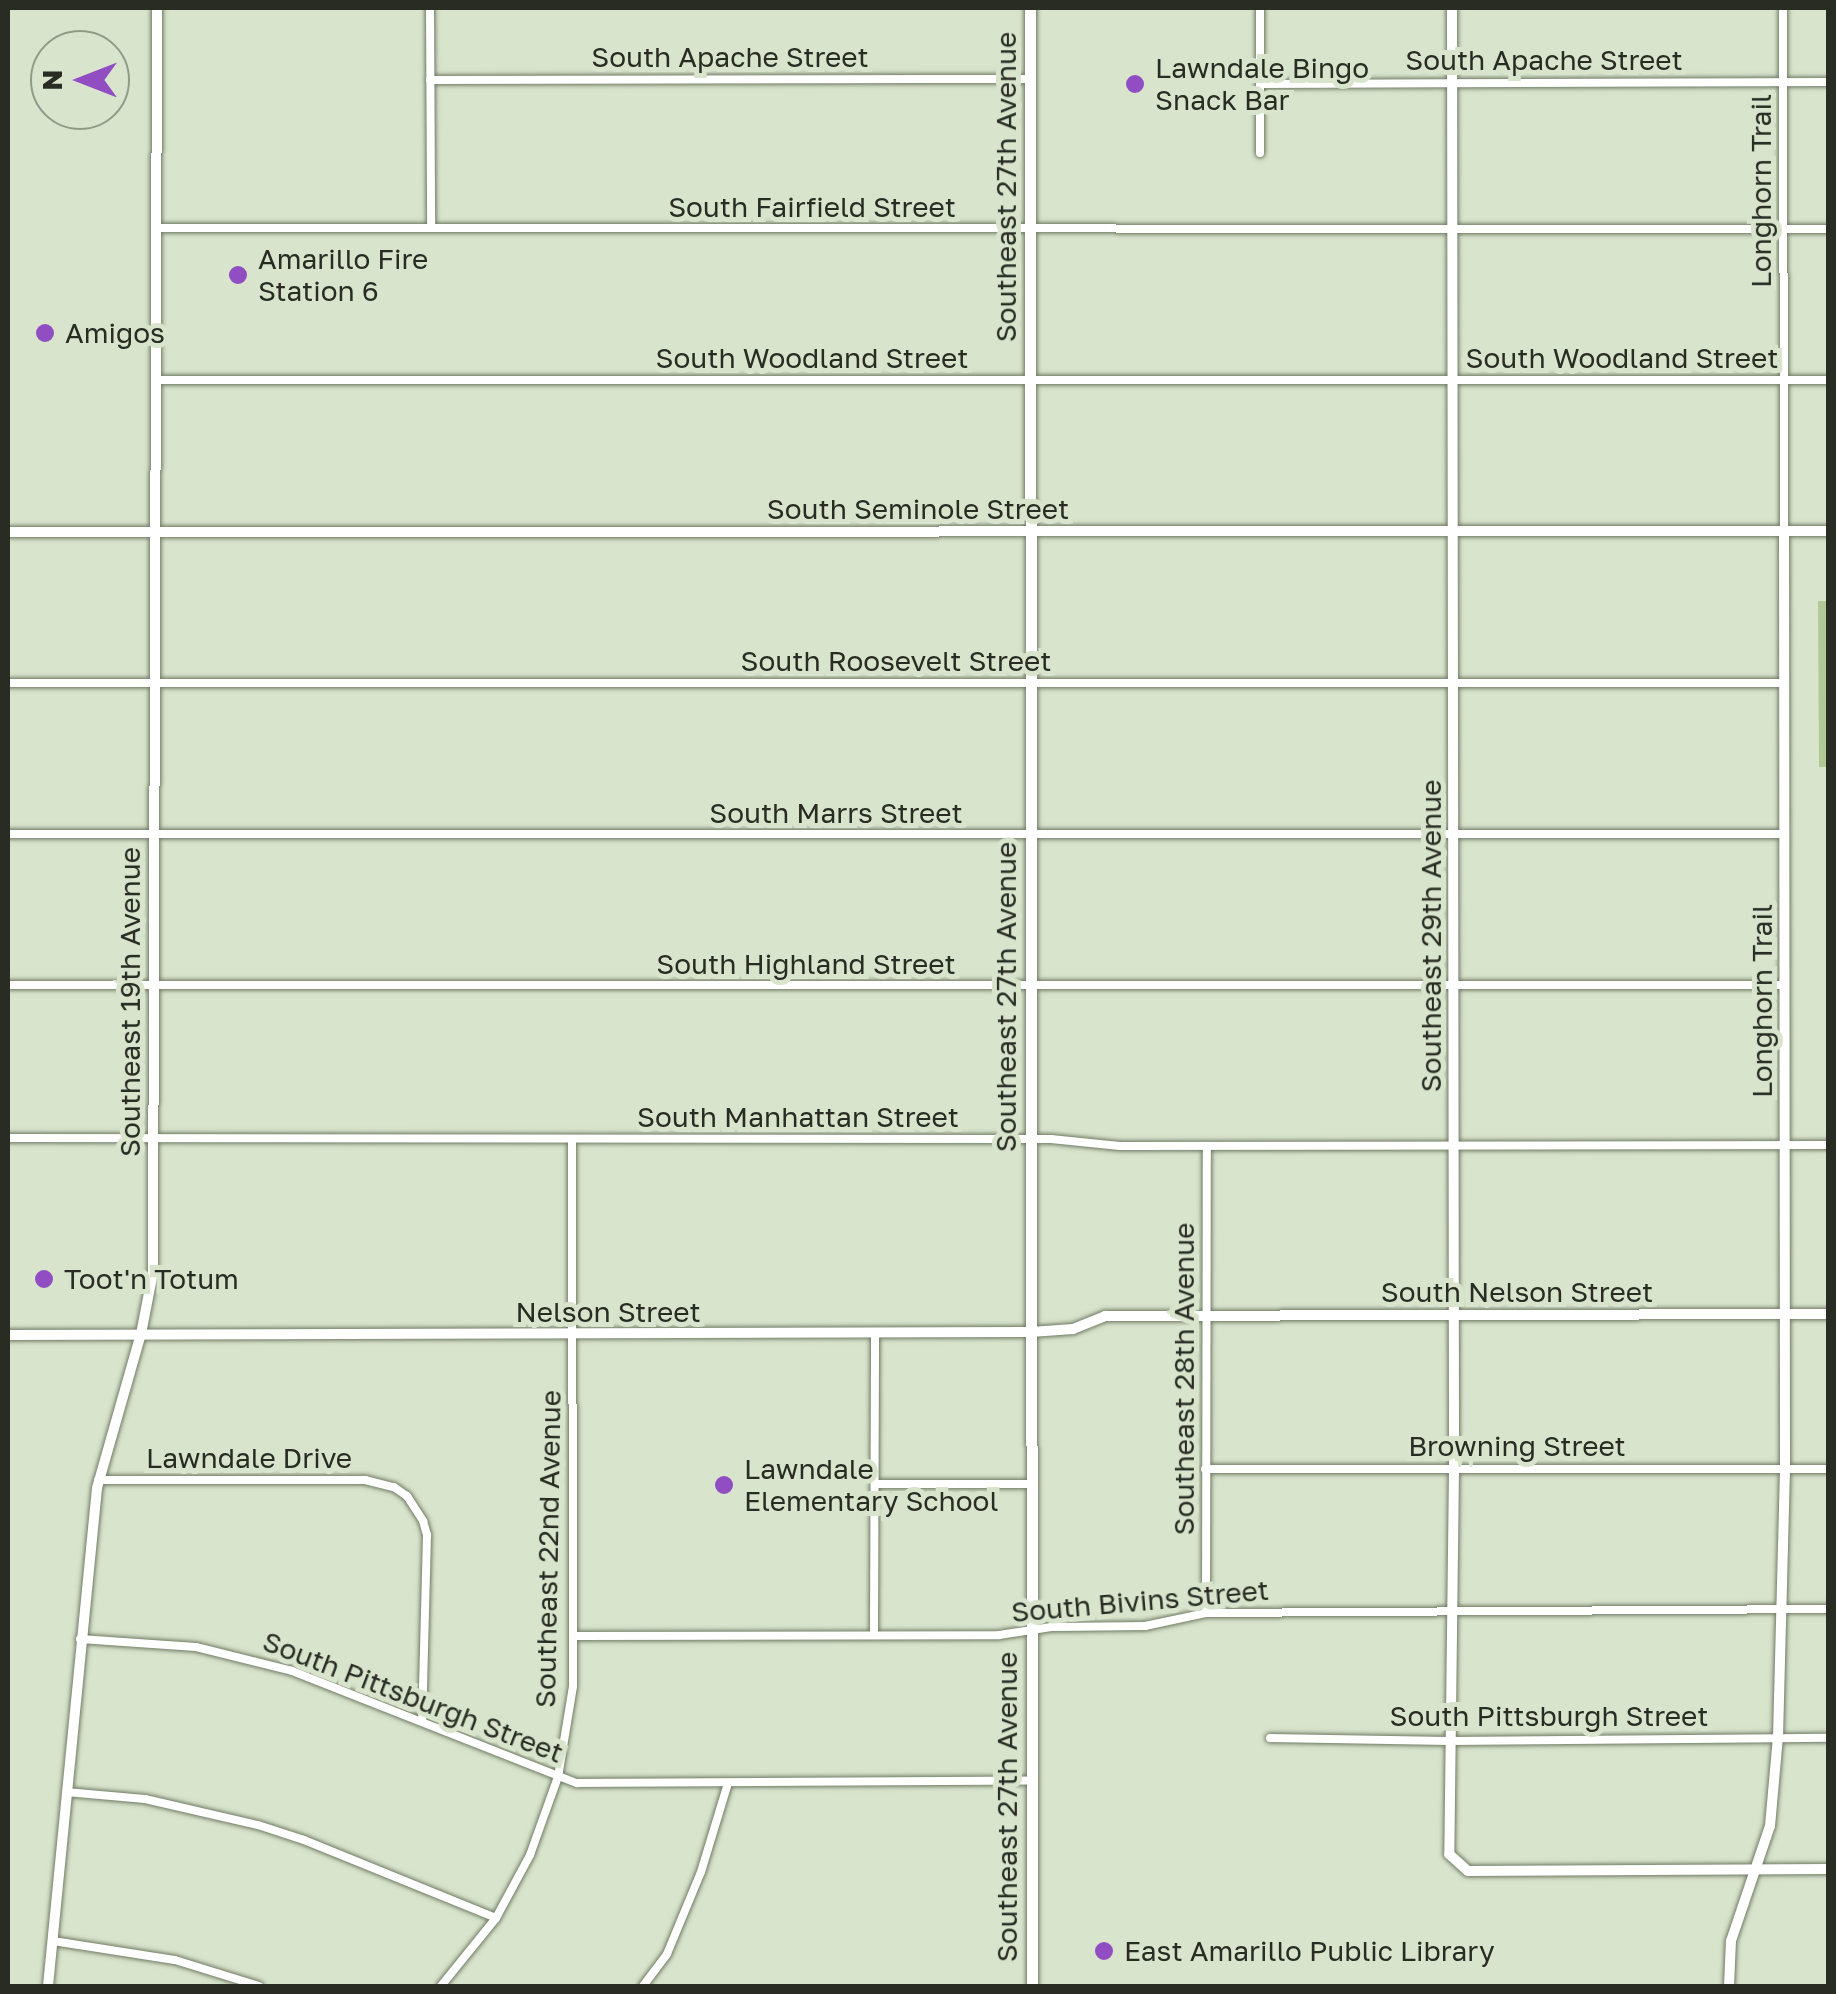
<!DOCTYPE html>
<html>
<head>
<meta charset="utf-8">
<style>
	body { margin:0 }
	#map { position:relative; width:1836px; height:1994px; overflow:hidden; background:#d8e4cc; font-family:"Golos Text",sans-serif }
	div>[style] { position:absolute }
	.green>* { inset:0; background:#b1ca95 }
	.roads { filter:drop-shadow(0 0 2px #717b65) drop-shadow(0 0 2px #717b65) }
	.minor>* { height:8px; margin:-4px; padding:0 4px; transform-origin:4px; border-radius:4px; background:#fff }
	.tertiary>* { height:10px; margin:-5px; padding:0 5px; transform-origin:5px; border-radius:5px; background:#fff }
	.secondary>* { height:11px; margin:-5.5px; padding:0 5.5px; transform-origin:5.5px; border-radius:5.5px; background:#fff }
	.dots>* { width:28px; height:28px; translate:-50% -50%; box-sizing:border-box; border:5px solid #d8e4cc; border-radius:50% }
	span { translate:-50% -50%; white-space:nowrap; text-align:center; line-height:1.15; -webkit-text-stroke:10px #d8e4cc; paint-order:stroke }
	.street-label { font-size:28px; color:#282c23 }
	.poi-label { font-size:28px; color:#282c23 }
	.left { translate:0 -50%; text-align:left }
	.frame { position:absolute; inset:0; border:10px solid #282c23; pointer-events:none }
	.north { position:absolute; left:30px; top:30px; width:100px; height:100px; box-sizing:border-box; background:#d8e4cc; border:2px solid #929a88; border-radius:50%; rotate:270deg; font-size:28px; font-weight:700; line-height:40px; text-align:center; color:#282c23 }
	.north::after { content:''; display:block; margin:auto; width:35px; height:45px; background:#914ec3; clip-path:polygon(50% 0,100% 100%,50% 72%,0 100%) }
</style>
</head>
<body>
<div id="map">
	<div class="green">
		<div style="clip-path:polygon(1818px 601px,1828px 601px,1828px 767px,1819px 767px)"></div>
	</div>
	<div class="roads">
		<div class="minor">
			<div style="left:430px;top:8px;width:220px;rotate:89.7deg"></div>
			<div style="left:1260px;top:8px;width:145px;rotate:90deg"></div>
			<div style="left:1783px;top:8px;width:523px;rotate:89.89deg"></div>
			<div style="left:430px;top:80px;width:600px;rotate:-0.1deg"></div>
			<div style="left:1260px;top:84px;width:568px;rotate:-0.2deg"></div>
			<div style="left:156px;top:228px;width:1672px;rotate:0.03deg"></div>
			<div style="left:155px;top:380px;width:1673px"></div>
			<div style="left:8px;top:683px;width:1776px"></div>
			<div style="left:8px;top:834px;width:1776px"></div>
			<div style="left:8px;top:985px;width:1776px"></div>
			<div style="left:8px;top:1138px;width:1043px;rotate:0.05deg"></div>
			<div style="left:1051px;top:1139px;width:69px;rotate:5.8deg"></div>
			<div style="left:1120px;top:1146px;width:708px;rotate:-0.08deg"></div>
			<div style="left:1205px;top:1469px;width:623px"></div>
			<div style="left:98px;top:1480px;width:267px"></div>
			<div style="left:365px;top:1480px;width:30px;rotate:14deg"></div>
			<div style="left:394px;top:1487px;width:16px;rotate:35deg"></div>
			<div style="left:407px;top:1496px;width:30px;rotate:57deg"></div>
			<div style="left:423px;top:1521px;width:15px;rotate:74deg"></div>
			<div style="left:427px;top:1535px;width:185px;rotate:91.5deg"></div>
			<div style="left:875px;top:1484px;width:156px"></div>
			<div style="left:1206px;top:1613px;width:467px;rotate:-89.9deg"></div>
			<div style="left:874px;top:1635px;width:302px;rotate:-89.8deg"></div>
			<div style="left:575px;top:1636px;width:424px;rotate:-0.1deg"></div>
			<div style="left:999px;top:1635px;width:53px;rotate:-8.7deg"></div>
			<div style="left:1051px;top:1627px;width:94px;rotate:-0.6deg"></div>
			<div style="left:1145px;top:1626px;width:62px;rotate:-12deg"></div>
			<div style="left:1206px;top:1613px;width:622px;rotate:-0.37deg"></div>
			<div style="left:80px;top:1639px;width:116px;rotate:3.9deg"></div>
			<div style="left:196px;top:1647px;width:99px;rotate:14deg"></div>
			<div style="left:292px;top:1671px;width:306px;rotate:21.5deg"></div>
			<div style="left:577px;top:1783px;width:454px;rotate:-0.3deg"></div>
			<div style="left:1270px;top:1738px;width:179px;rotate:1deg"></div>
			<div style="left:1449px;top:1741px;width:379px;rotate:-0.5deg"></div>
			<div style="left:66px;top:1792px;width:79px;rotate:5.1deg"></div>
			<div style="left:145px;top:1799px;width:116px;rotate:13deg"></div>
			<div style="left:258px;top:1825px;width:48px;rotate:18.1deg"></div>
			<div style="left:304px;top:1840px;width:207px;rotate:22.1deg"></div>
			<div style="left:53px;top:1941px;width:123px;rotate:8.9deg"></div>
			<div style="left:175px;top:1960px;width:88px;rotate:17.2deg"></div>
			<div style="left:441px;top:1986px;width:87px;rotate:-51deg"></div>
			<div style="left:496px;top:1918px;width:72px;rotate:-61.6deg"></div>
			<div style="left:530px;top:1855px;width:83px;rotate:-70.3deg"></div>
			<div style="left:558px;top:1777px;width:92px;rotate:-80.6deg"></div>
			<div style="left:573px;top:1686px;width:547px;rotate:-90.1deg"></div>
			<div style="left:643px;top:1986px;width:40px;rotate:-53deg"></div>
			<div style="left:667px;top:1954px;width:89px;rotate:-67.5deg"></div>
			<div style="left:701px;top:1872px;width:93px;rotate:-73.1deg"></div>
		</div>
		<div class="tertiary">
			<div style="left:1452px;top:8px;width:1461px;rotate:89.92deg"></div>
			<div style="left:1454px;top:1469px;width:385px;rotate:90.7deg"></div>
			<div style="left:1449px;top:1854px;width:25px;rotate:42deg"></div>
			<div style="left:1468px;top:1871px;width:360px;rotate:-0.3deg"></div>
			<div style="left:8px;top:532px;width:1820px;rotate:-0.03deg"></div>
			<div style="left:8px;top:1335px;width:1023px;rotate:-0.17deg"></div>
			<div style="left:1031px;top:1332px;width:42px;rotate:-4.1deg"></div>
			<div style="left:1073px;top:1329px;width:35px;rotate:-22deg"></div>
			<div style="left:1105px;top:1316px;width:723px;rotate:-0.16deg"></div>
			<div style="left:48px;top:1986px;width:500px;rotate:-84.38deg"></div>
			<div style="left:97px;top:1488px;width:160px;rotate:-74.1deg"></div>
			<div style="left:141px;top:1334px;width:63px;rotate:-79deg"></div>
			<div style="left:153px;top:1272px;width:1264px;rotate:-89.82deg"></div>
			<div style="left:1729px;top:1986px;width:45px;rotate:-87.5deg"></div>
			<div style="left:1731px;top:1941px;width:121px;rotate:-71.3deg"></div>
			<div style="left:1770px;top:1826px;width:89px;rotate:-84.9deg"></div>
			<div style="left:1778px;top:1737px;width:268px;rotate:-88.5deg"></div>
			<div style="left:1785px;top:1469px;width:938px;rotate:-90.06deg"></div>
		</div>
		<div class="secondary">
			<div style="left:1030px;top:8px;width:1978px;rotate:89.94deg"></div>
		</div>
	</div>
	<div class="dots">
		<div style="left:1135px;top:84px;background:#914ec3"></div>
		<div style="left:238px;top:275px;background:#914ec3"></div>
		<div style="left:45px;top:333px;background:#914ec3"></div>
		<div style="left:44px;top:1279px;background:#914ec3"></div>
		<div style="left:724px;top:1485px;background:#914ec3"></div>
		<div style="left:1104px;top:1951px;background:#914ec3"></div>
	</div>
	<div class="street-label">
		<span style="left:730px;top:57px">South Apache Street</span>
		<span style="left:1544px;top:60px">South Apache Street</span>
		<span style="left:1006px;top:187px;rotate:-90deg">Southeast 27th Avenue</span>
		<span style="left:1761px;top:191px;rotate:-90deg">Longhorn Trail</span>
		<span style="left:812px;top:207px">South Fairfield Street</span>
		<span style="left:812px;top:358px">South Woodland Street</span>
		<span style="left:1622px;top:358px">South Woodland Street</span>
		<span style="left:918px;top:509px">South Seminole Street</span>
		<span style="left:896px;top:661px">South Roosevelt Street</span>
		<span style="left:836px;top:813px">South Marrs Street</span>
		<span style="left:1431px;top:936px;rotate:-90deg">Southeast 29th Avenue</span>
		<span style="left:806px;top:964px">South Highland Street</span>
		<span style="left:1006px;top:997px;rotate:-90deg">Southeast 27th Avenue</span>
		<span style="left:1762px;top:1001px;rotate:-90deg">Longhorn Trail</span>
		<span style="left:130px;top:1002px;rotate:-90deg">Southeast 19th Avenue</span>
		<span style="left:798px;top:1117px">South Manhattan Street</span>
		<span style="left:1517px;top:1292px">South Nelson Street</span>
		<span style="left:608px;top:1312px">Nelson Street</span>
		<span style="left:1184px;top:1379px;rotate:-90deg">Southeast 28th Avenue</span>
		<span style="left:1517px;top:1446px">Browning Street</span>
		<span style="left:249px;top:1458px">Lawndale Drive</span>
		<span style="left:548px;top:1549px;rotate:-89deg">Southeast 22nd Avenue</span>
		<span style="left:1140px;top:1601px;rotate:-5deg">South Bivins Street</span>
		<span style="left:413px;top:1697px;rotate:21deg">South Pittsburgh Street</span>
		<span style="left:1549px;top:1716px">South Pittsburgh Street</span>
		<span style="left:1007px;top:1807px;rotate:-90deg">Southeast 27th Avenue</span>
	</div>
	<div class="poi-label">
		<span class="left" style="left:1155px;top:84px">Lawndale Bingo<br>Snack Bar</span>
		<span class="left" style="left:258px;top:275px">Amarillo Fire<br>Station 6</span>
		<span class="left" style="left:65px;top:333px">Amigos</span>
		<span class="left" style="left:64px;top:1279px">Toot'n Totum</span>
		<span class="left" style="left:744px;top:1485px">Lawndale<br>Elementary School</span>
		<span class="left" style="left:1124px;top:1951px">East Amarillo Public Library</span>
	</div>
	<div class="frame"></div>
	<div class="north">N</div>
</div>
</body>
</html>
